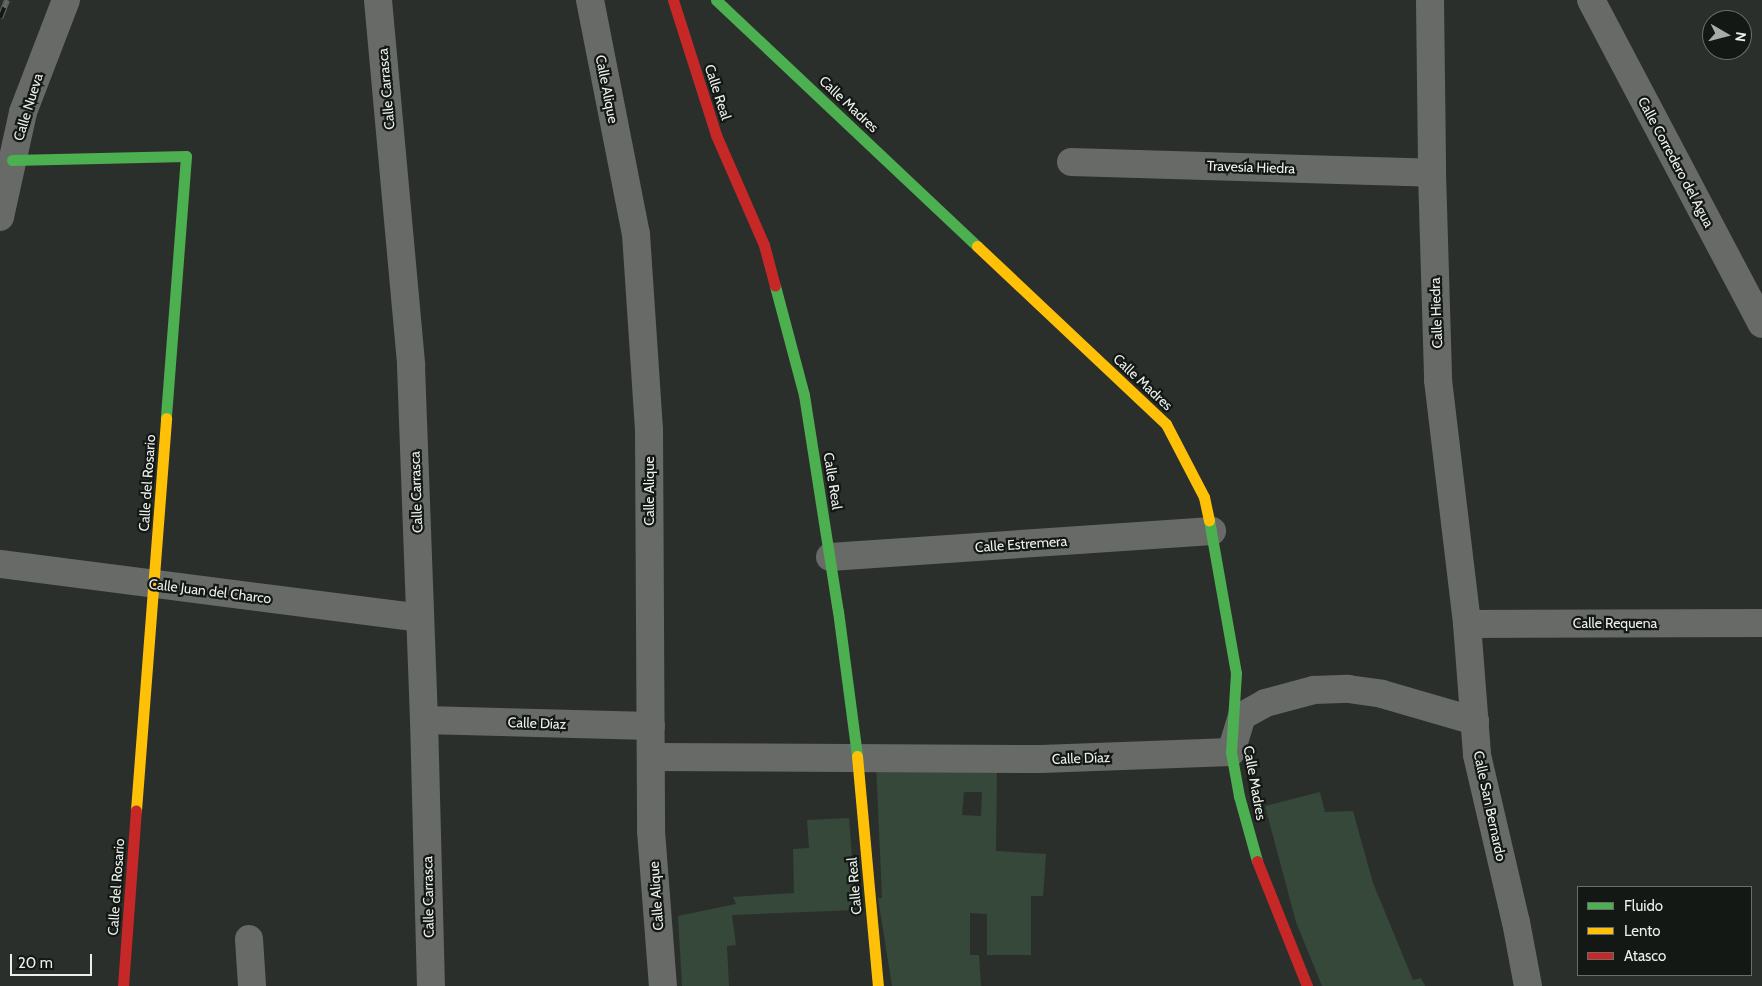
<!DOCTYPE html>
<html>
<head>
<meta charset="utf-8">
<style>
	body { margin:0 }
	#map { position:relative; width:1762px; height:986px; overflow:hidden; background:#2b2f2b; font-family:Cabin,sans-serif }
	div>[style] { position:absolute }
	.building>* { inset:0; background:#364839 }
	.street>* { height:28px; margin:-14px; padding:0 14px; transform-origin:14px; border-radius:14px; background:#686a68 }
	.fast>* { height:11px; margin:-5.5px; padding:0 5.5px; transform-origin:5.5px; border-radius:5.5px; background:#4caf50 }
	.slow>* { height:11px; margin:-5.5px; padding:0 5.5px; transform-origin:5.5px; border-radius:5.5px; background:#ffc107 }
	.jam>* { height:11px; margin:-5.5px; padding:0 5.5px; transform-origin:5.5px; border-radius:5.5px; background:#c62828 }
	.rail>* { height:5.5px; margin-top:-2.75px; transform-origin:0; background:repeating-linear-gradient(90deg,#141815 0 11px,#636663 0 22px); box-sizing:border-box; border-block:1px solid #636663 }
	span { translate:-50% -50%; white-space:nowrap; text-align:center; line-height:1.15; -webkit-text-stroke:4.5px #141815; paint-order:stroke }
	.street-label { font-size:14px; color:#ebf0eb }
	.legend { position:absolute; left:1577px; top:886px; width:175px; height:90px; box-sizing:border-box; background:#141815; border:1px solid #6a6e6b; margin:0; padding:6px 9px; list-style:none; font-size:15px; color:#ebf0eb }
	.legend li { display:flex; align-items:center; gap:10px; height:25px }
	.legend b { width:25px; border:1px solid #6a6e6b }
	.north { position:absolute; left:1702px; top:10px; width:50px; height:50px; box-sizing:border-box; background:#141815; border:1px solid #6a6e6b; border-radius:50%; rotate:98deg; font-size:14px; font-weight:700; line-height:20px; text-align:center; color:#ebf0eb }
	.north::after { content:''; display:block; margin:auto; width:18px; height:22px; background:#a8aca8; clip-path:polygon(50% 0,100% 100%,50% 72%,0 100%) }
	.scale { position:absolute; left:10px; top:954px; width:82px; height:22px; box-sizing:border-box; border:2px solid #ebf0eb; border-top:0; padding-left:6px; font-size:15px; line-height:18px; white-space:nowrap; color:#ebf0eb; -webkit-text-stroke:4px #141815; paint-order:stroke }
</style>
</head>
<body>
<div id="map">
	<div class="building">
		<div style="clip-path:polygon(evenodd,876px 763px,997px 770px,996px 851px,1046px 854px,1043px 896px,1031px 896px,1031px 955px,987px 955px,987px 914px,970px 913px,970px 955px,979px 955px,981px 986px,892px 986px,878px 898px,882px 898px,876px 763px,964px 792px,982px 792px,981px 816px,962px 815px,964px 792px)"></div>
		<div style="clip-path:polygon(1320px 792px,1325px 812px,1353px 811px,1373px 883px,1413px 980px,1421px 978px,1425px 986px,1322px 986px,1296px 922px,1265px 806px)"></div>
		<div style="clip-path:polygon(849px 818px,856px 910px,732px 915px,736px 945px,727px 946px,729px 986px,682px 986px,678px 916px,736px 904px,733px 897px,794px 893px,793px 849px,809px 848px,807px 820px)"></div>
	</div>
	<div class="street">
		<div style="left:378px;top:0;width:367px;rotate:84.8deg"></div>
		<div style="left:411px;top:366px;width:354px;rotate:87.9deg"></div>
		<div style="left:424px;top:720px;width:266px;rotate:88.5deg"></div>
		<div style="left:590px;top:0;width:238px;rotate:78.9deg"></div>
		<div style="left:636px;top:234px;width:196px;rotate:86.2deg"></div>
		<div style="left:649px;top:430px;width:401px;rotate:89.7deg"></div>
		<div style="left:651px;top:831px;width:155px;rotate:85.6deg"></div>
		<div style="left:1430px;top:0;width:173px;rotate:89.3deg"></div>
		<div style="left:1432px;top:173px;width:207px;rotate:88.3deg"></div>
		<div style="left:1438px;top:380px;width:246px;rotate:83.2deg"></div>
		<div style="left:1467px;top:624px;width:131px;rotate:85.6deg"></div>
		<div style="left:1477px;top:755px;width:171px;rotate:76.9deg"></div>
		<div style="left:1516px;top:922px;width:65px;rotate:79.4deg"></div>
		<div style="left:1591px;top:0;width:366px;rotate:62.2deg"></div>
		<div style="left:1071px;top:162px;width:361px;rotate:1.7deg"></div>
		<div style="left:0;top:217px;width:107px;rotate:-77.6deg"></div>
		<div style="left:23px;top:112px;width:120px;rotate:-69deg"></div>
		<div style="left:830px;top:557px;width:383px;rotate:-3.9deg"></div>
		<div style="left:0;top:564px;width:423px;rotate:7.3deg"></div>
		<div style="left:1467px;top:624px;width:295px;rotate:-0.2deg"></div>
		<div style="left:424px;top:720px;width:227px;rotate:1.5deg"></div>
		<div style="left:651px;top:757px;width:390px;rotate:0.3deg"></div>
		<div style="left:1041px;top:759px;width:190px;rotate:-2.1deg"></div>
		<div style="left:1231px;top:752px;width:38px;rotate:-73deg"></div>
		<div style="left:1242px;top:716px;width:26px;rotate:-29deg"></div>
		<div style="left:1265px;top:703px;width:51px;rotate:-14.9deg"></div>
		<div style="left:1314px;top:690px;width:34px;rotate:-2deg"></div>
		<div style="left:1348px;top:689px;width:34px;rotate:8deg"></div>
		<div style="left:1382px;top:694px;width:97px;rotate:16.2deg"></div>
		<div style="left:249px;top:939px;width:47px;rotate:86.3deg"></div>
	</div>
	<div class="fast">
		<div style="left:716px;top:0;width:359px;rotate:43.3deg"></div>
		<div style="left:12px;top:160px;width:174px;rotate:-1.3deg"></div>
		<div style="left:186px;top:156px;width:263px;rotate:94.4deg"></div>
		<div style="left:775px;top:286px;width:113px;rotate:75.1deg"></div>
		<div style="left:804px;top:395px;width:219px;rotate:81.1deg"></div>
		<div style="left:838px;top:611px;width:146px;rotate:82.5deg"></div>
		<div style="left:1209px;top:520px;width:155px;rotate:80deg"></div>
		<div style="left:1236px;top:673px;width:79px;rotate:93.6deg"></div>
		<div style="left:1231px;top:752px;width:45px;rotate:79.7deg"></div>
		<div style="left:1239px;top:796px;width:67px;rotate:74.5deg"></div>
	</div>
	<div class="slow">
		<div style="left:977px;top:246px;width:260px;rotate:43.3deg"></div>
		<div style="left:1166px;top:424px;width:82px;rotate:62.5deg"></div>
		<div style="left:1204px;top:497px;width:24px;rotate:78deg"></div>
		<div style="left:857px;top:756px;width:231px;rotate:84.8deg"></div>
		<div style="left:136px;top:810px;width:393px;rotate:-85.6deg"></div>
	</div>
	<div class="jam">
		<div style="left:673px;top:0;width:142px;rotate:72.3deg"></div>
		<div style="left:716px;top:135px;width:120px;rotate:66.4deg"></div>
		<div style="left:764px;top:245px;width:42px;rotate:75deg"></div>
		<div style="left:1257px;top:861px;width:135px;rotate:68.2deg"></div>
		<div style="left:123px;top:986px;width:176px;rotate:-85.8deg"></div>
	</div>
	<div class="rail">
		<div style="left:0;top:18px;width:19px;rotate:-69deg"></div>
	</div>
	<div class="street-label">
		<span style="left:386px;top:89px;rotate:-95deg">Calle Carrasca</span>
		<span style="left:607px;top:89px;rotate:79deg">Calle Alique</span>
		<span style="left:718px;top:92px;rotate:72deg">Calle Real</span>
		<span style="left:849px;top:104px;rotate:43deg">Calle Madres</span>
		<span style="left:28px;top:107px;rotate:-73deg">Calle Nueva</span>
		<span style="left:1676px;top:162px;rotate:62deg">Calle Corredero del Agua</span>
		<span style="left:1251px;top:167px;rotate:2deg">Travesía Hiedra</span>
		<span style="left:1436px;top:313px;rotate:-92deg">Calle Hiedra</span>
		<span style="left:1143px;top:382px;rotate:43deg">Calle Madres</span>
		<span style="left:833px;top:481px;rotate:81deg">Calle Real</span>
		<span style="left:147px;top:483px;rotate:-86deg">Calle del Rosario</span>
		<span style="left:649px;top:491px;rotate:-90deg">Calle Alique</span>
		<span style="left:416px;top:492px;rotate:-92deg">Calle Carrasca</span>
		<span style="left:1021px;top:544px;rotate:-4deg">Calle Estremera</span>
		<span style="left:210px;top:591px;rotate:7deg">Calle Juan del Charco</span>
		<span style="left:1615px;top:623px">Calle Requena</span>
		<span style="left:537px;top:723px;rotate:2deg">Calle Díaz</span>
		<span style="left:1081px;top:758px;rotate:-2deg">Calle Díaz</span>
		<span style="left:1255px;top:783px;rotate:80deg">Calle Madres</span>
		<span style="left:1490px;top:806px;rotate:78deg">Calle San Bernardo</span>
		<span style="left:854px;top:886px;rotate:-95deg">Calle Real</span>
		<span style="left:116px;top:887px;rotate:-86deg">Calle del Rosario</span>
		<span style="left:656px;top:896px;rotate:-94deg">Calle Alique</span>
		<span style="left:428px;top:897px;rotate:-91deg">Calle Carrasca</span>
	</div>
	<ul class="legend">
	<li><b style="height:6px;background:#4caf50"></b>Fluido</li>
	<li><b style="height:6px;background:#ffc107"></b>Lento</li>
	<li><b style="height:6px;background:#c62828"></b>Atasco</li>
	</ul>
	<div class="north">N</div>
	<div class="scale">20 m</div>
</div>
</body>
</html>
